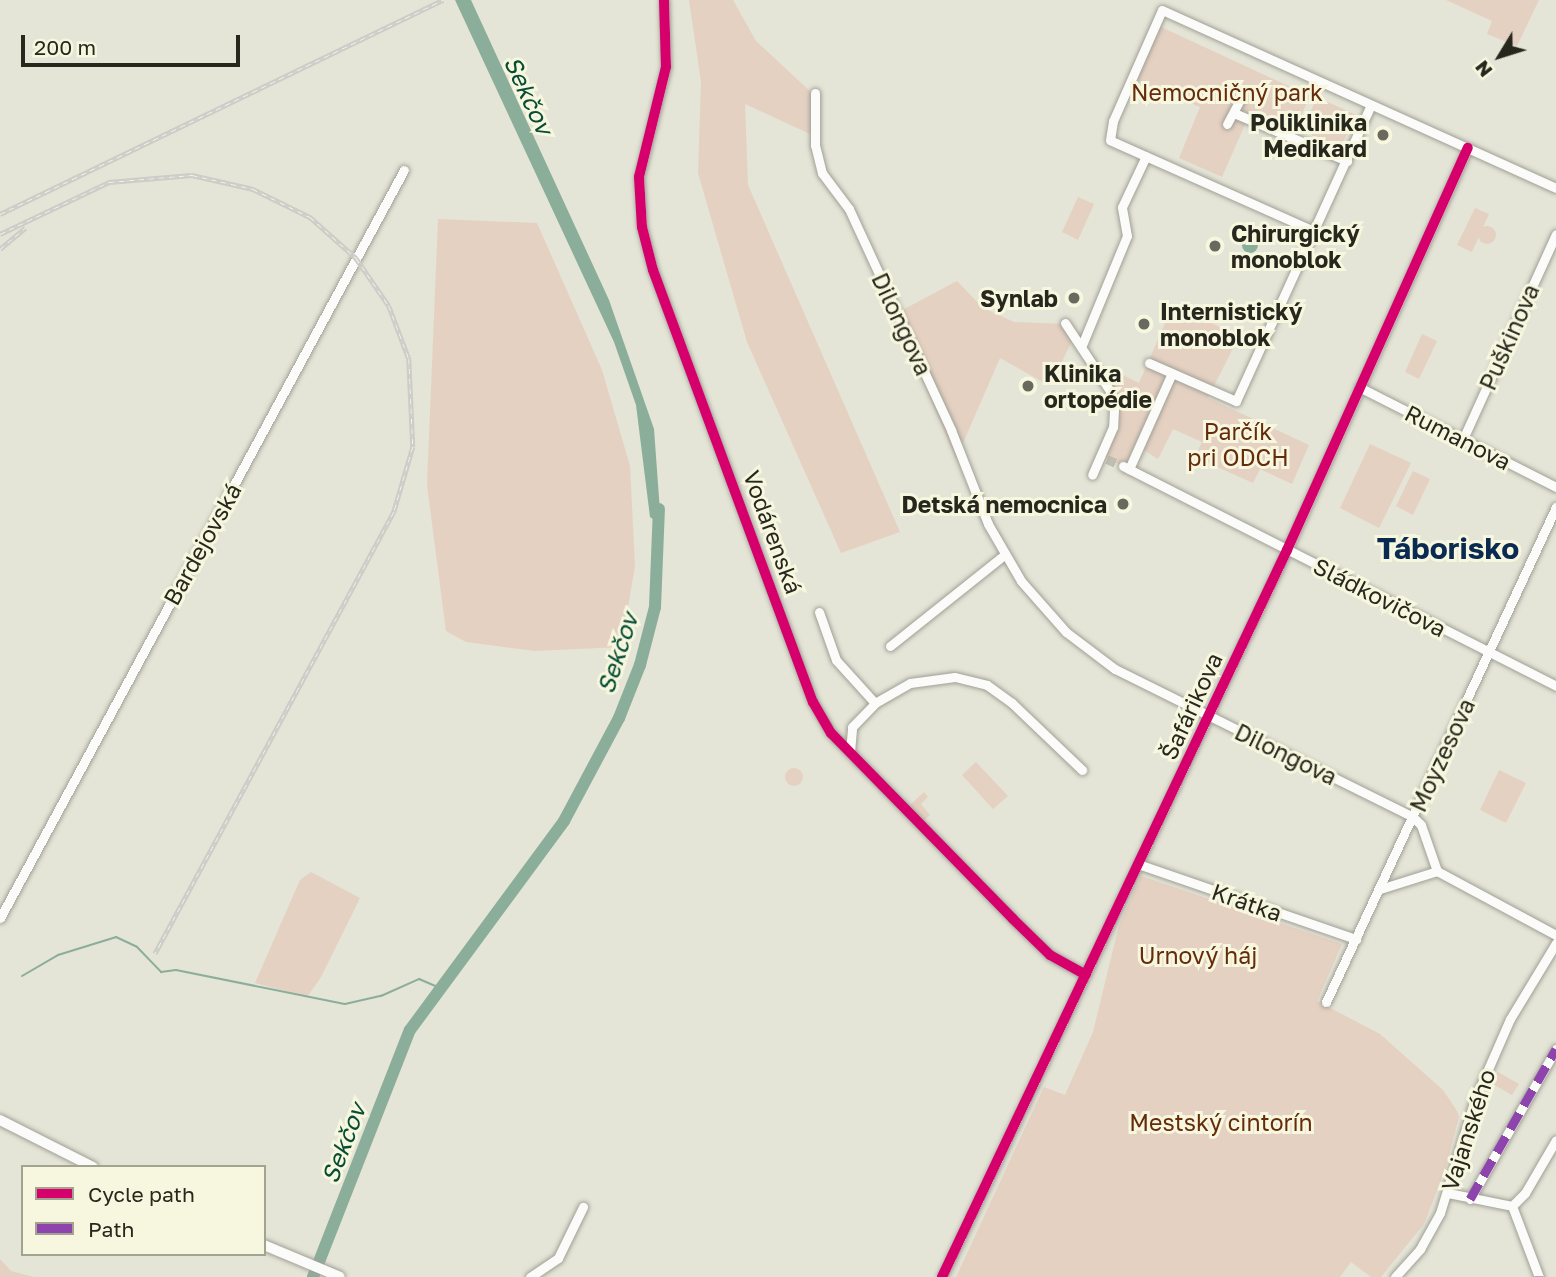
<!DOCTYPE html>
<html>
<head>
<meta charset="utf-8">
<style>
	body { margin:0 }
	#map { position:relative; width:1556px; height:1277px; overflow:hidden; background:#e4e4d7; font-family:"Golos Text",sans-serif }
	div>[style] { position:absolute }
	.green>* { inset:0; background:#e5d1c2 }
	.round { border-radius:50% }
	.water>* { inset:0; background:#8bae9b }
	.stream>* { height:2px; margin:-1px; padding:0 1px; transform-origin:1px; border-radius:1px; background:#8bae9b }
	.river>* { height:12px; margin:-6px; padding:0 6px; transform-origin:6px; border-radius:6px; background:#8bae9b }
	.minor-tunnel>* { height:9px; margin-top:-4.5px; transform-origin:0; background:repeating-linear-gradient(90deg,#bebeb2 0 9px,transparent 0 13.5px) }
	.roads { filter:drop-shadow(0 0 2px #a0a096) drop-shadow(0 0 2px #a0a096) }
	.minor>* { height:9px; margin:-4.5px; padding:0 4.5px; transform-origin:4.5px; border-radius:4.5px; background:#fbfbf9 }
	.major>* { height:10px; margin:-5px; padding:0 5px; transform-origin:5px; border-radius:5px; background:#fbfbf9 }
	.rail>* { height:4.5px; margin-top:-2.25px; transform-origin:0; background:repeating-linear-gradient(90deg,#f7f6de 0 5px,#ccccc9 0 10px); box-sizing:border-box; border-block:2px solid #ccccc9 }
	.quiet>* { height:9px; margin-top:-4.5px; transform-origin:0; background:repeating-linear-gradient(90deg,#8e44ad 0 18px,transparent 0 27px) }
	.cycleway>* { height:10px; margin:-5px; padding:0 5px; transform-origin:5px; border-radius:5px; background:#d6006c }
	.dots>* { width:19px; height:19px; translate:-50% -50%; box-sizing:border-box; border:4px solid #f7f6de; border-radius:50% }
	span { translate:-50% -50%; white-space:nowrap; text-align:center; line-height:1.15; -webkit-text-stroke:6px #f7f6de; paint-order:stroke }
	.park-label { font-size:23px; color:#652b0a }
	.poi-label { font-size:23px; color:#27271e; font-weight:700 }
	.right { translate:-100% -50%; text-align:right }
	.left { translate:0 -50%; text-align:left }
	.street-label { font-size:23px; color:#27271e }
	.water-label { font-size:24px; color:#074d36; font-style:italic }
	.district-label { font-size:30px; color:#092b51; font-weight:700 }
	.legend { position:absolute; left:21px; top:1165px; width:245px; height:91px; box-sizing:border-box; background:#f7f6de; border:2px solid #a4a391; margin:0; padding:9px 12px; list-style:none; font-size:21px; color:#27271e }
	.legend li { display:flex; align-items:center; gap:14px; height:35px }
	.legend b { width:35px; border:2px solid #a4a391 }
	.north { position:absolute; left:1465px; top:21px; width:70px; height:70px; -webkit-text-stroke:5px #f7f6de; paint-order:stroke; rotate:232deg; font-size:19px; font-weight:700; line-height:28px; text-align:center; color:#27271e }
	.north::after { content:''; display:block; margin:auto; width:24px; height:32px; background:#27271e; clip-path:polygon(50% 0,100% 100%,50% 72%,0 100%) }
	.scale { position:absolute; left:21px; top:35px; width:219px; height:32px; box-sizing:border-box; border:4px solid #27271e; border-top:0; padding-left:9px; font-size:21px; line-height:24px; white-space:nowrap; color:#27271e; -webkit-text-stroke:5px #f7f6de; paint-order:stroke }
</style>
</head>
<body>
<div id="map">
	<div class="green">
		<div style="clip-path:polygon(689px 0,733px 0,756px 41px,813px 94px,812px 135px,745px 104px,748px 185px,900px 532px,841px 553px,747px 342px,698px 173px,701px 82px)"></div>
		<div style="clip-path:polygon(1446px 0,1539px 0,1517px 46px,1487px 34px,1492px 21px)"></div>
		<div style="clip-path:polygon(1159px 26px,1310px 96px,1299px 120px,1277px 124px,1250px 113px,1222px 177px,1179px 158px,1200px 107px,1135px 80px)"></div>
		<div style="clip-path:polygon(1317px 97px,1356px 115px,1340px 149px,1316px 141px,1305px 124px)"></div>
		<div style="clip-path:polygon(1078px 197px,1094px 204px,1078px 240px,1062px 232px)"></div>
		<div style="clip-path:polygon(1475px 208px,1489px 214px,1472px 252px,1457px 245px)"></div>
		<div style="clip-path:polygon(438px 219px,537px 223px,602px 370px,630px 466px,635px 566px,621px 647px,535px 651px,466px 642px,446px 631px,427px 485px)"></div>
		<div class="round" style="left:1478px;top:226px;width:18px;height:18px"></div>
		<div style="clip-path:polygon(957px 281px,983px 308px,1014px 322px,1066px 324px,1075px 335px,1050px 386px,1000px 358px,956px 459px,895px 314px)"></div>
		<div style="clip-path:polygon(1173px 305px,1239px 336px,1208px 398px,1309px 445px,1292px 484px,1260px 469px,1253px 483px,1195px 457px,1202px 442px,1173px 429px,1158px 459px,1140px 448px,1129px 469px,1101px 455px,1115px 411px,1090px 359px,1139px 383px)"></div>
		<div style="clip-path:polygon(1422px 334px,1437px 341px,1419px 379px,1405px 372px)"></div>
		<div style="clip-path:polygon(1370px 444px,1411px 463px,1379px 528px,1340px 508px)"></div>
		<div style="clip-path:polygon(1413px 471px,1430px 479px,1413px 515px,1396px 506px)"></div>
		<div style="clip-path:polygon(976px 762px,1008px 796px,993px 809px,962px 775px)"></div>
		<div class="round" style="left:785px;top:768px;width:18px;height:18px"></div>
		<div style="clip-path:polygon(1499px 770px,1526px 783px,1506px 823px,1480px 810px)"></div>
		<div style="clip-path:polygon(924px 792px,928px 797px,921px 804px,930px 815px,923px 821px,909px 806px)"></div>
		<div style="clip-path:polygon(311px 872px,360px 898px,321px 977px,307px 997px,255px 983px,300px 880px)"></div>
		<div style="clip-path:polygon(1141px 876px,1342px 944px,1317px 1001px,1380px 1034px,1443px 1090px,1457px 1111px,1459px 1117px,1445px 1170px,1424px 1224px,1381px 1277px,1371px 1277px,1351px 1262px,1340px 1277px,956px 1277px,1044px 1087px,1065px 1095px,1093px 1032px,1119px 925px)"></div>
		<div style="clip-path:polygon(1498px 1072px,1519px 1084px,1512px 1095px,1491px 1083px)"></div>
		<div style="clip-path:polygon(0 1259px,11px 1271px,34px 1277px,0 1277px)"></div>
	</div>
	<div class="water">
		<div style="clip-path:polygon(455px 0,471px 0,609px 300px,654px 429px,661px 525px,650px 517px,636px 405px,614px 342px)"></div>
		<div class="round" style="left:1242px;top:237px;width:16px;height:16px"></div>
	</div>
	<div class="stream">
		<div style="left:22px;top:976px;width:42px;rotate:-30.3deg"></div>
		<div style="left:58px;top:955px;width:61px;rotate:-17.2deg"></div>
		<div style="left:116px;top:937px;width:23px;rotate:25deg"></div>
		<div style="left:137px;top:947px;width:35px;rotate:46deg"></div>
		<div style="left:161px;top:972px;width:15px;rotate:-8deg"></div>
		<div style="left:176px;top:970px;width:172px;rotate:11.4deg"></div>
		<div style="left:345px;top:1004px;width:37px;rotate:-13deg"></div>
		<div style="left:381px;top:996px;width:42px;rotate:-24.1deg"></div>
		<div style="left:419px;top:979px;width:21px;rotate:23deg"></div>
	</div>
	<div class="river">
		<div style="left:313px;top:1277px;width:265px;rotate:-68.6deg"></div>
		<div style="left:410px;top:1030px;width:260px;rotate:-53.6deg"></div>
		<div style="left:564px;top:821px;width:117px;rotate:-61.9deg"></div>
		<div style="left:619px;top:718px;width:57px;rotate:-68.4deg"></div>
		<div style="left:640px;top:665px;width:60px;rotate:-75.5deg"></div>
		<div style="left:655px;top:607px;width:98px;rotate:-87.7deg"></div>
	</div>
	<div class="minor-tunnel">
		<div style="left:1107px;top:459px;width:12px;rotate:24deg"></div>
	</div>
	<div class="roads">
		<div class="minor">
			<div style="left:664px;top:0;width:67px;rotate:88.3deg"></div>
			<div style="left:666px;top:67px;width:113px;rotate:103.8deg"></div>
			<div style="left:639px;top:177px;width:50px;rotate:86.6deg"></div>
			<div style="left:642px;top:227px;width:44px;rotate:75.7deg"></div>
			<div style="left:653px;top:270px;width:461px;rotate:69.7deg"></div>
			<div style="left:813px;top:702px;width:36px;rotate:60deg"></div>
			<div style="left:831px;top:733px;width:260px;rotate:45.6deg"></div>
			<div style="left:1013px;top:919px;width:52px;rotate:44.2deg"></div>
			<div style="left:1050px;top:955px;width:41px;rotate:29.1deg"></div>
			<div style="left:815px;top:93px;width:52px;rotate:90deg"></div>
			<div style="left:815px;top:145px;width:29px;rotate:76deg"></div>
			<div style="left:822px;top:173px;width:45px;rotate:53.1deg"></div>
			<div style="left:849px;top:209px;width:243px;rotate:65.2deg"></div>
			<div style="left:951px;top:430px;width:101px;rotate:68.5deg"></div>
			<div style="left:988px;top:524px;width:66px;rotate:59.9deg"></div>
			<div style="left:1021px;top:581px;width:68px;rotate:48.6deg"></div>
			<div style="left:1066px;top:632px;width:61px;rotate:37.1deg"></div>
			<div style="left:1115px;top:669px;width:333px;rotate:26.4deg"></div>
			<div style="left:1413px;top:817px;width:11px;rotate:45deg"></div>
			<div style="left:1421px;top:825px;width:49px;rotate:70.8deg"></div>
			<div style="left:1234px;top:113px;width:123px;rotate:23deg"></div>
			<div style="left:1227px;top:124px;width:30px;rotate:-62deg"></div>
			<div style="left:1314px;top:231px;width:223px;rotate:-156deg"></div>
			<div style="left:1110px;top:140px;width:19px;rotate:-81deg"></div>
			<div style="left:1113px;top:121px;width:121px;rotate:-66.2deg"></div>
			<div style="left:1162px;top:10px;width:432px;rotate:24.3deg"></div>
			<div style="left:1065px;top:323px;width:82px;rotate:56.5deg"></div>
			<div style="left:1110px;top:391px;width:19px;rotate:78deg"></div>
			<div style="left:1114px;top:410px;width:17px;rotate:93deg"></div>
			<div style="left:1113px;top:427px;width:52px;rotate:113.6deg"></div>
			<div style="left:1082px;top:345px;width:118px;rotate:-67.6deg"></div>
			<div style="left:1127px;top:236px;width:29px;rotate:-100deg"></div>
			<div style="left:1122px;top:207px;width:56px;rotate:-64.8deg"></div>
			<div style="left:1149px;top:363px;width:95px;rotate:23.6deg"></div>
			<div style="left:1236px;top:401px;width:325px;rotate:-65.5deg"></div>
			<div style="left:1359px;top:387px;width:221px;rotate:26.9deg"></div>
			<div style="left:1463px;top:439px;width:225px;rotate:-65.6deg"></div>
			<div style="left:1123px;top:466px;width:486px;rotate:26.9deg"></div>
			<div style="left:1129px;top:469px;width:105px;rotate:-65.9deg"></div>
			<div style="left:819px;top:612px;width:51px;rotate:70.5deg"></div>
			<div style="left:836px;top:660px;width:58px;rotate:47.8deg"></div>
			<div style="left:890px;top:646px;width:146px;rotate:-38.6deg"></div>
			<div style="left:850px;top:752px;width:25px;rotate:-85deg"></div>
			<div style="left:852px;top:727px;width:33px;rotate:-46deg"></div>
			<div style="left:875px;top:703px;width:40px;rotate:-29.7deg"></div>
			<div style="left:910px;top:683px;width:45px;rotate:-7.6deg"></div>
			<div style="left:955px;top:677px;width:33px;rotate:14deg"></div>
			<div style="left:987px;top:685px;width:31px;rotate:36deg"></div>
			<div style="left:1012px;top:703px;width:97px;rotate:43.7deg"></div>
			<div style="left:1138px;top:864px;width:231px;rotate:19deg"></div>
			<div style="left:1437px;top:871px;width:135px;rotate:28.3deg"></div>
			<div style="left:1380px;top:889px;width:60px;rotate:-17.5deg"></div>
			<div style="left:0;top:918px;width:850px;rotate:-61.63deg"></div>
			<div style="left:1326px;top:1002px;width:546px;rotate:-65.08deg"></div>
			<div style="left:1448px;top:1193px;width:65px;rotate:11.5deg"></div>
			<div style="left:1512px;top:1206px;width:18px;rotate:-45deg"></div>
			<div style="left:1525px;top:1193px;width:61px;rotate:-59.7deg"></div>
			<div style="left:1470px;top:1199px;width:173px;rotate:-60.2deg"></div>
			<div style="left:1512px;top:1206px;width:76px;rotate:69.2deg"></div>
			<div style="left:530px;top:1277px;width:34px;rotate:-34deg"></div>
			<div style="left:558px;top:1258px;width:57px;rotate:-63.9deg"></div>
			<div style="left:942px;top:1277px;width:805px;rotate:-64.61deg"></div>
			<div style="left:1287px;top:550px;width:441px;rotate:-65.8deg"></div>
			<div style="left:1395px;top:1277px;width:38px;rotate:-48deg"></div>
			<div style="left:1420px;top:1249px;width:41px;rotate:-60.9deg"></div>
			<div style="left:1440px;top:1213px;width:119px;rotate:-72.9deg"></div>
			<div style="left:1475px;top:1099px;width:87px;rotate:-66.4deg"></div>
			<div style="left:1510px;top:1019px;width:89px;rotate:-58.8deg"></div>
		</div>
		<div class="major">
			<div style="left:0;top:1120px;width:104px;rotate:26.8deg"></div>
			<div style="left:264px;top:1245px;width:82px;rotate:22.8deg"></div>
		</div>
	</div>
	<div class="rail">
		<div style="left:0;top:214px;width:492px;rotate:-25.8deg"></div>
		<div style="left:0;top:234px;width:121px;rotate:-25.5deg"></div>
		<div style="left:109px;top:182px;width:83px;rotate:-4.8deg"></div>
		<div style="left:192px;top:175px;width:63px;rotate:12.9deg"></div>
		<div style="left:253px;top:189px;width:64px;rotate:26.2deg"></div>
		<div style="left:310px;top:217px;width:62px;rotate:41.7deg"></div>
		<div style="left:356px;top:258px;width:58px;rotate:55.5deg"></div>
		<div style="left:389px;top:306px;width:57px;rotate:69.3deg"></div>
		<div style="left:409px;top:359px;width:88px;rotate:87.4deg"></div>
		<div style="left:413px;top:447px;width:68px;rotate:106.3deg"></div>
		<div style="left:394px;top:512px;width:502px;rotate:118.4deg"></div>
		<div style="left:0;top:249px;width:33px;rotate:-40deg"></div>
	</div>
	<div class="quiet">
		<div style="left:1470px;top:1199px;width:173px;rotate:-60.2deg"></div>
		<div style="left:1539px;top:1276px;width:1px;rotate:90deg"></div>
	</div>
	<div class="cycleway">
		<div style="left:664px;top:0;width:67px;rotate:88.3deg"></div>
		<div style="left:666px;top:67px;width:113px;rotate:103.8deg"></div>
		<div style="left:639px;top:177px;width:50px;rotate:86.6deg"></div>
		<div style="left:642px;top:227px;width:44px;rotate:75.7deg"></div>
		<div style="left:653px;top:270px;width:461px;rotate:69.7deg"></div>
		<div style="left:813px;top:702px;width:36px;rotate:60deg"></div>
		<div style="left:831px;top:733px;width:260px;rotate:45.6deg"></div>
		<div style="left:1013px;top:919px;width:52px;rotate:44.2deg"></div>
		<div style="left:1050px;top:955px;width:41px;rotate:29.1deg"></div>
		<div style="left:942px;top:1277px;width:805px;rotate:-64.61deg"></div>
		<div style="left:1287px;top:550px;width:441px;rotate:-65.8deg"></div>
	</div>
	<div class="dots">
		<div style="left:1383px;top:135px;background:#69695f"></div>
		<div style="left:1215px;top:246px;background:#69695f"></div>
		<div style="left:1074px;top:298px;background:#69695f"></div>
		<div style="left:1144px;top:324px;background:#69695f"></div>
		<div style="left:1028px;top:386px;background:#69695f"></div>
		<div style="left:1123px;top:504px;background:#69695f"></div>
	</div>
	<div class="park-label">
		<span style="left:1227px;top:92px">Nemocničný park</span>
		<span style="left:1238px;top:444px">Parčík<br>pri ODCH</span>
		<span style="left:1198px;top:955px">Urnový háj</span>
		<span style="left:1221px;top:1122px">Mestský cintorín</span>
	</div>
	<div class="poi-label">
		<span class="right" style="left:1367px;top:135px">Poliklinika<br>Medikard</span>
		<span class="left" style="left:1231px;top:246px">Chirurgický<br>monoblok</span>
		<span class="right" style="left:1058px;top:298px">Synlab</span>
		<span class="left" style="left:1160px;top:324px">Internistický<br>monoblok</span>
		<span class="left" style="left:1044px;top:386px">Klinika<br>ortopédie</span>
		<span class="right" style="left:1107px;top:504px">Detská nemocnica</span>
	</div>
	<div class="street-label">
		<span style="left:902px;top:324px;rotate:65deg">Dilongova</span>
		<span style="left:1509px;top:337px;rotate:-66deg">Puškinova</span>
		<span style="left:1458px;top:437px;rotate:27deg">Rumanova</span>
		<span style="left:773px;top:532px;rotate:70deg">Vodárenská</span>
		<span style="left:202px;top:544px;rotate:-61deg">Bardejovská</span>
		<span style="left:1380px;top:597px;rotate:27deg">Sládkovičova</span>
		<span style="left:1191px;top:706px;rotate:-65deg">Šafárikova</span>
		<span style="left:1286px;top:754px;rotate:26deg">Dilongova</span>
		<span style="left:1442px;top:755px;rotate:-65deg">Moyzesova</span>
		<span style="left:1247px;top:902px;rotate:19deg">Krátka</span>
		<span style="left:1468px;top:1130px;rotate:-72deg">Vajanského</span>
	</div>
	<div class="water-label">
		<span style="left:529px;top:95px;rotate:65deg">Sekčov</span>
		<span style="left:617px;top:653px;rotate:-72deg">Sekčov</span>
		<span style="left:343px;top:1143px;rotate:-69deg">Sekčov</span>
	</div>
	<div class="district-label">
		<span style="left:1448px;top:548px">Táborisko</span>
	</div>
	<ul class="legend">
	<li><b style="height:9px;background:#d6006c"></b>Cycle path</li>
	<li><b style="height:9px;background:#8e44ad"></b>Path</li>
	</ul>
	<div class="north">N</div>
	<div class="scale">200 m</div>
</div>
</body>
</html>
